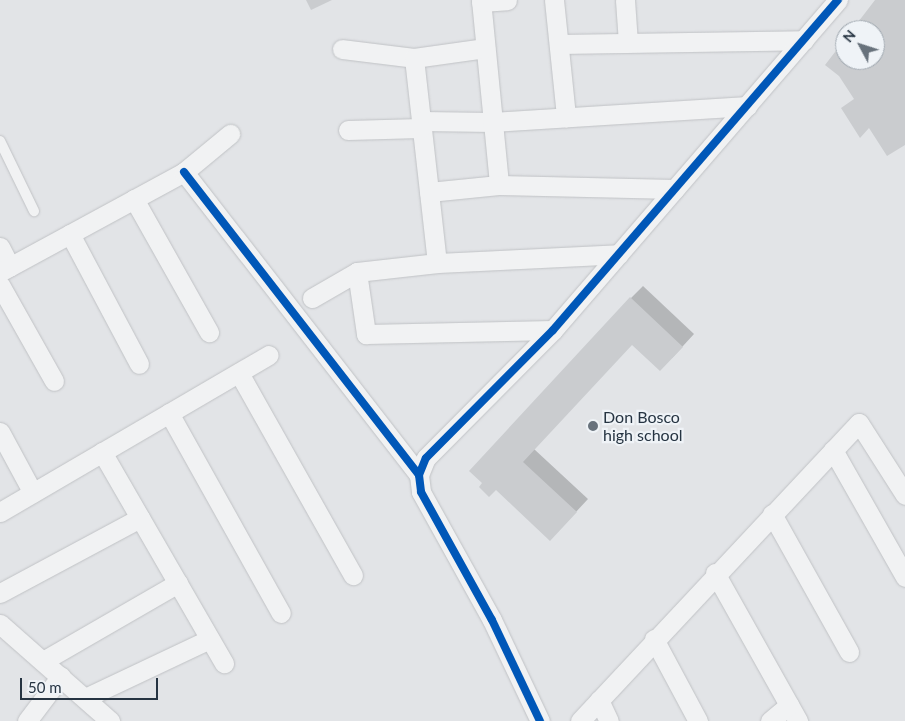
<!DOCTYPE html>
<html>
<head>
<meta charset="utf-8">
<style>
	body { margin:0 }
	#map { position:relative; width:905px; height:721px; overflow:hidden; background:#e2e4e7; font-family:Lato,sans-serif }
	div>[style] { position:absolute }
	.shadow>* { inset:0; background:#0003 }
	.building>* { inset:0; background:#cacccf }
	.roads { filter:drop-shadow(0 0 1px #c0c2c5) drop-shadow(0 0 1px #c0c2c5) }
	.lane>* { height:10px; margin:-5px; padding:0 5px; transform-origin:5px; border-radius:5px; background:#f1f2f3 }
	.street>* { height:19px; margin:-9.5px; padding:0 9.5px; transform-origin:9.5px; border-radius:9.5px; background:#f1f2f3 }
	.cycleway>* { height:8px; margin:-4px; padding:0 4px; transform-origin:4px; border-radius:4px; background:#0057b8 }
	.dots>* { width:14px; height:14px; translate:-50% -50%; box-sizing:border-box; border:2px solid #eff3f7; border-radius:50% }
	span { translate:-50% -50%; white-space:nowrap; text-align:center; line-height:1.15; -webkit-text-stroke:4.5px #eff3f7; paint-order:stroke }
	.poi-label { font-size:16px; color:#263442 }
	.left { translate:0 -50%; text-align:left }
	.north { position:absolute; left:835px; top:20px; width:50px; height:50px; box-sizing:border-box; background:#eff3f7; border:1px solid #9fa7af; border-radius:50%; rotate:310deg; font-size:14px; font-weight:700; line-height:20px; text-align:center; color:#263442 }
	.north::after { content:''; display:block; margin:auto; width:18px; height:22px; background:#68727c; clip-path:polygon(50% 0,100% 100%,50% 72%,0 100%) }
	.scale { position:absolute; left:20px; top:678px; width:138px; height:22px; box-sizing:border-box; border:2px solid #263442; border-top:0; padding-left:6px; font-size:15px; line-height:18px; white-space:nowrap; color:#263442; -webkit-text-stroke:4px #eff3f7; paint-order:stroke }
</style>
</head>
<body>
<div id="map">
	<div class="shadow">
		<div style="clip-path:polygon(643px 286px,694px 334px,672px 358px,632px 343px,534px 449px,588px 499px,562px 527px,496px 489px,631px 298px)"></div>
	</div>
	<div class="building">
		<div style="clip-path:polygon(306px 0,332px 0,311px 10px)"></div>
		<div style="clip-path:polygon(875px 0,905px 0,905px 145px,887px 156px,869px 128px,860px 138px,841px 108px,854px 99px,839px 76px,825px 65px,845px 39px,845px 60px,875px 60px,875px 30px,852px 30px)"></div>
		<div style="clip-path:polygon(630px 297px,683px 347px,660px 371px,632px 345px,523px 462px,577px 512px,550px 541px,496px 490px,489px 497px,479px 487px,482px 483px,469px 471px)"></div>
	</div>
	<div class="roads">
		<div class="lane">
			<div style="left:0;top:141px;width:78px;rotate:64.1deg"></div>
		</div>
		<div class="street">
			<div style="left:481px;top:0;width:186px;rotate:84.4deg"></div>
			<div style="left:554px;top:0;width:118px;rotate:84.1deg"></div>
			<div style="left:625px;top:0;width:43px;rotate:86deg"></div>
			<div style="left:481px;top:2px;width:26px;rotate:-4deg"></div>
			<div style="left:559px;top:44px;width:245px;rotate:-0.9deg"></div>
			<div style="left:342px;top:49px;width:73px;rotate:7.1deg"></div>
			<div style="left:414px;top:58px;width:206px;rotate:83.6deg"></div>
			<div style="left:437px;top:263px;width:182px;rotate:-2.8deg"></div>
			<div style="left:414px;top:58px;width:72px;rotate:-8deg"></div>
			<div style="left:421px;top:121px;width:71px;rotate:0.8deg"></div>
			<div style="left:492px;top:122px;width:256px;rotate:-3.6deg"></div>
			<div style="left:348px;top:130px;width:73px;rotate:-1.6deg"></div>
			<div style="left:184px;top:172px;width:383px;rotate:52.2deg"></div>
			<div style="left:419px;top:475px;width:17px;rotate:83deg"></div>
			<div style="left:421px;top:492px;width:146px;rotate:61deg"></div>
			<div style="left:492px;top:620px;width:112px;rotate:64.6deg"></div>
			<div style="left:429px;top:192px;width:70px;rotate:-5.7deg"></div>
			<div style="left:499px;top:185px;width:176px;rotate:1.3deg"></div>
			<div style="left:134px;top:199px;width:153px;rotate:60.6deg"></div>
			<div style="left:70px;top:234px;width:147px;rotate:62deg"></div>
			<div style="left:0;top:247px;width:22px;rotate:63deg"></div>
			<div style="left:0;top:272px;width:209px;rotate:-28.5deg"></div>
			<div style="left:184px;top:172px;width:60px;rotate:-39.6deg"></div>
			<div style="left:357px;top:272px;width:63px;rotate:81.7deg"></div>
			<div style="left:366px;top:334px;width:187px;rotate:-1.2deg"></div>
			<div style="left:0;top:285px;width:110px;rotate:60.6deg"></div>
			<div style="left:312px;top:298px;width:52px;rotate:-30deg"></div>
			<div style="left:357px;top:272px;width:81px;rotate:-6.4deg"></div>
			<div style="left:239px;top:373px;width:232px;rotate:60.6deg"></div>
			<div style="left:169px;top:413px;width:229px;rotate:60.8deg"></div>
			<div style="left:0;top:432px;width:69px;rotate:61.6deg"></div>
			<div style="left:833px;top:450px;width:146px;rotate:60.4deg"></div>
			<div style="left:102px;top:452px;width:244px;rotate:60deg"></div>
			<div style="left:419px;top:475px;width:18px;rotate:-68deg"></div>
			<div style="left:426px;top:458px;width:180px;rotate:-45.2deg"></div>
			<div style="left:553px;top:330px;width:436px;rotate:-49.2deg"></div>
			<div style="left:0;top:512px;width:311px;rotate:-30.3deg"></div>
			<div style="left:772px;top:514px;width:158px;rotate:60.8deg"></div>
			<div style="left:715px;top:573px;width:170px;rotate:60.7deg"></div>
			<div style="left:0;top:593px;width:159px;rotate:-28.2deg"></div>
			<div style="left:0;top:624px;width:147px;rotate:41.4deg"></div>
			<div style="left:654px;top:639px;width:93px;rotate:61.8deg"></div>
			<div style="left:43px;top:661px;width:156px;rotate:-30deg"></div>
			<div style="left:85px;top:698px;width:138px;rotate:-25.3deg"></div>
			<div style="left:599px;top:700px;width:23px;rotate:65deg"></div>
			<div style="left:27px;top:721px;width:56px;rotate:-52.9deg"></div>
			<div style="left:580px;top:721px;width:408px;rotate:-46.9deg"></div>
			<div style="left:859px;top:423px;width:85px;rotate:57.4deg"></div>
			<div style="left:770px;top:721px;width:25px;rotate:-40deg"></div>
		</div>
	</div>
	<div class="cycleway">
		<div style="left:184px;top:172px;width:383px;rotate:52.2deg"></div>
		<div style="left:419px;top:475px;width:17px;rotate:83deg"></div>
		<div style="left:421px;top:492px;width:146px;rotate:61deg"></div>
		<div style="left:492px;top:620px;width:112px;rotate:64.6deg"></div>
		<div style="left:419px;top:475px;width:18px;rotate:-68deg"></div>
		<div style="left:426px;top:458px;width:180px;rotate:-45.2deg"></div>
		<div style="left:553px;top:330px;width:436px;rotate:-49.2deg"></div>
	</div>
	<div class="dots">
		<div style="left:593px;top:426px;background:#68727c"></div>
	</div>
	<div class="poi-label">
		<span class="left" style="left:603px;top:426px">Don Bosco<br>high school</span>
	</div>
	<div class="north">N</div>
	<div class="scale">50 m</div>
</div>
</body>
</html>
